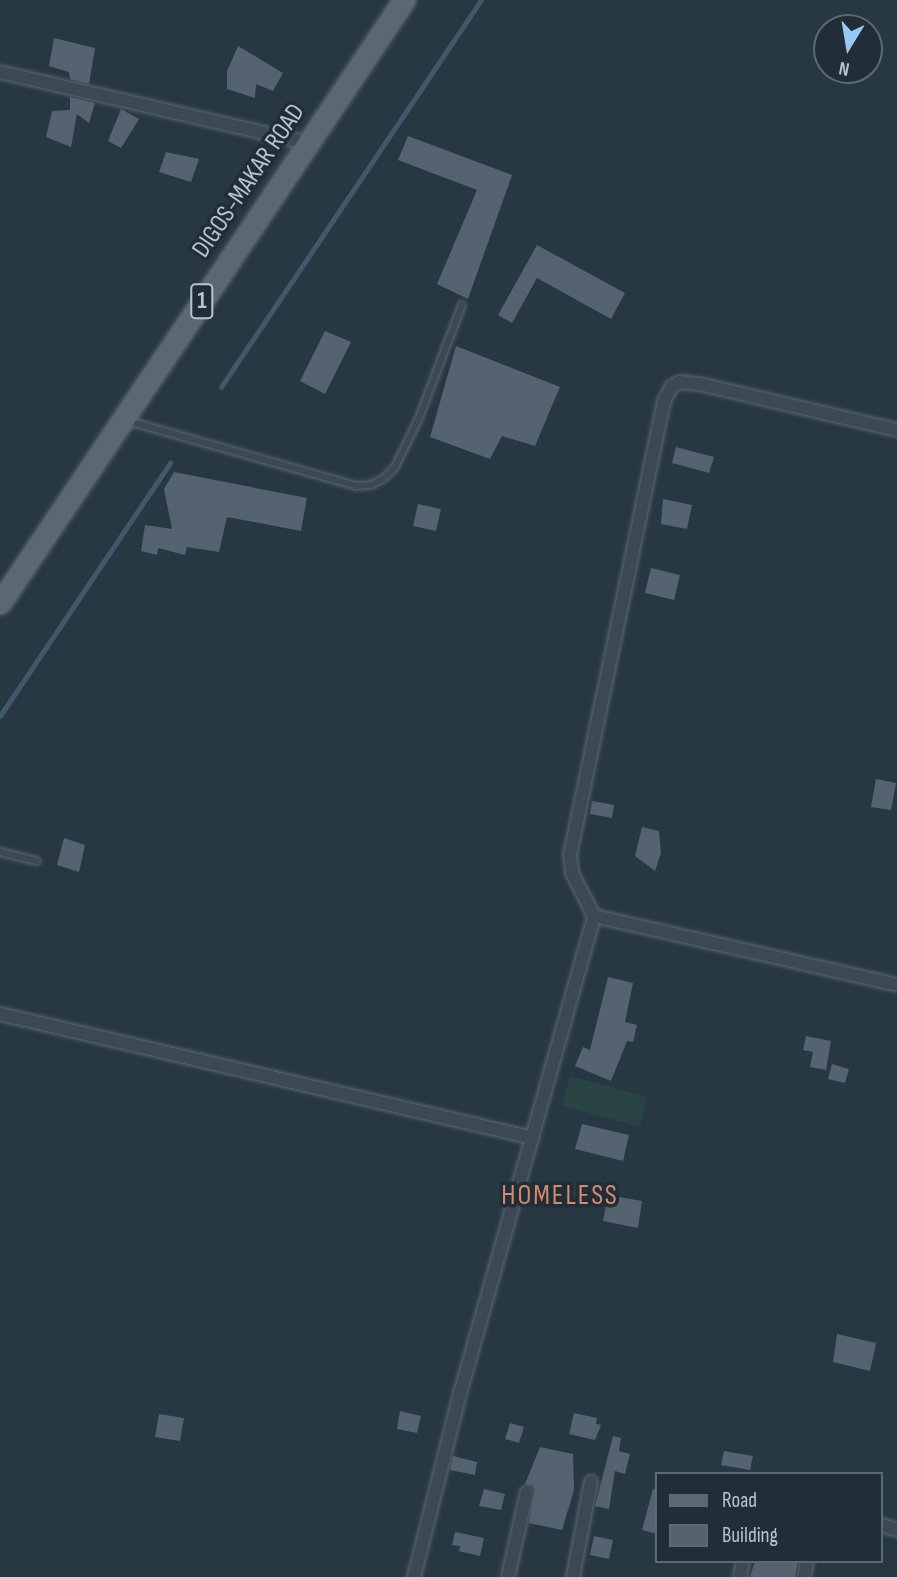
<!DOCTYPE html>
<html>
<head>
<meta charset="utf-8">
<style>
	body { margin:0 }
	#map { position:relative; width:897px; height:1577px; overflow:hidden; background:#283843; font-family:"Sofia Sans Condensed",sans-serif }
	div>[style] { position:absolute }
	.green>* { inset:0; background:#2a4443 }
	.stream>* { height:4.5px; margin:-2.25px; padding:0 2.25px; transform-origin:2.25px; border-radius:2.25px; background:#3f586b }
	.building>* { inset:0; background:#54636f }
	.roads { filter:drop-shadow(0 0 2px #5b6770) drop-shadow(0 0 2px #5b6770) }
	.service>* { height:6px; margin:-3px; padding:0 3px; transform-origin:3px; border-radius:3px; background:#3d4952 }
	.minor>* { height:12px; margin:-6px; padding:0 6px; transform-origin:6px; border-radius:6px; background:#3d4952 }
	.primary>* { height:21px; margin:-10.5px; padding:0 10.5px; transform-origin:10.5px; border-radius:10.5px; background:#5b6872 }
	span { translate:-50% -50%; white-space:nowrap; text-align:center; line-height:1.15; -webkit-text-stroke:7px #212e38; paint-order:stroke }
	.shield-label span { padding:2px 5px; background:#212e38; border:2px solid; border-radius:5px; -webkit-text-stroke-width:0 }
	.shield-label { font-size:24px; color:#bac4cc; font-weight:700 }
	.street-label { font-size:26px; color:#bac4cc }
	.neighbourhood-label { font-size:28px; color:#d38a6e; letter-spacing:2px }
	.legend { position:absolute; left:655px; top:1472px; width:228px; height:91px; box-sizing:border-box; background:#212e38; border:2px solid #5e6a73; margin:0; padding:9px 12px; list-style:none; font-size:21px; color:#bac4cc }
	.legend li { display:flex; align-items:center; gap:14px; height:35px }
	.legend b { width:35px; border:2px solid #5e6a73 }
	.north { position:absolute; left:813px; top:14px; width:70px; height:70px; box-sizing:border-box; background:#212e38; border:2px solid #5e6a73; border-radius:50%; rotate:191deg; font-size:19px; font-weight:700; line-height:28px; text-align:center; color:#bac4cc }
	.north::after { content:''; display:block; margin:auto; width:24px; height:32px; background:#96c9f5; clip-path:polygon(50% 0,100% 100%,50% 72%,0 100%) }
</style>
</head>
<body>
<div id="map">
	<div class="green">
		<div style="clip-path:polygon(570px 1076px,647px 1097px,640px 1127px,562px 1106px)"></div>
	</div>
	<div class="stream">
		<div style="left:221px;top:387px;width:466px;rotate:-56.1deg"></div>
		<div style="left:0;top:716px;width:305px;rotate:-56.1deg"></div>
	</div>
	<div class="building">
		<div style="clip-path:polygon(54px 38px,95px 48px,89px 84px,70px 79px,69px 72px,49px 66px)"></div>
		<div style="clip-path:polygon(238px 46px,283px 73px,273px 91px,256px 84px,255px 98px,227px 89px,227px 71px)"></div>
		<div style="clip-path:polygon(70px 97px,95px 103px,89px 123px,77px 114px,71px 147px,46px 137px,52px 111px,70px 110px)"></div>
		<div style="clip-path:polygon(121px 109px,139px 119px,121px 148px,108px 141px)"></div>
		<div style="clip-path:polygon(408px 136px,512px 175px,468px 299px,437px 284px,477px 190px,398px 160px)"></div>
		<div style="clip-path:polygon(166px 152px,199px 159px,191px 182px,159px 172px)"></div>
		<div style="clip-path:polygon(537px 245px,625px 293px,611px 319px,537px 278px,512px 323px,498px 315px)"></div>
		<div style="clip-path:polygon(325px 331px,351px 342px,325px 394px,300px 381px)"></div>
		<div style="clip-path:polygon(456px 346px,560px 387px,535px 446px,502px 436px,490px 459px,430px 437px)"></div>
		<div style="clip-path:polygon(676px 447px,714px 457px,709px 473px,672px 463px)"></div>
		<div style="clip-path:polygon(174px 472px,307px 498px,301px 531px,227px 517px,219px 552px,187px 547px,185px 555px,158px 548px,157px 555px,141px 551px,145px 525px,172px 529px,164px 489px)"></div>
		<div style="clip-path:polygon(663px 499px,692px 505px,687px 529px,661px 524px)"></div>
		<div style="clip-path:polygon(418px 504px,441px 509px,436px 531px,413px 526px)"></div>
		<div style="clip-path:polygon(651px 568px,680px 575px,674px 600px,645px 593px)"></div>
		<div style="clip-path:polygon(876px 779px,896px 783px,891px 810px,871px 807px)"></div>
		<div style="clip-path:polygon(592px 801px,614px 805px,612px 818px,590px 814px)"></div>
		<div style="clip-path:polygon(642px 827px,659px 831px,661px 853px,655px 871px,635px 856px)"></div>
		<div style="clip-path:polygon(64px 838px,85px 845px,79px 872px,57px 865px)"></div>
		<div style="clip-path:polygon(608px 977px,633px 983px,625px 1022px,637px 1025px,633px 1042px,627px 1041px,611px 1081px,575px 1066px,583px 1047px,590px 1050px)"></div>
		<div style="clip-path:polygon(806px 1036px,831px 1041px,826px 1070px,810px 1067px,813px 1052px,803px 1050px)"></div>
		<div style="clip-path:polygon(832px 1064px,849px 1069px,845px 1083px,828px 1079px)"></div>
		<div style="clip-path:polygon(582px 1124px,629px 1135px,623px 1161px,575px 1149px)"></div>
		<div style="clip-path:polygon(608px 1195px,642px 1201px,638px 1228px,603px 1221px)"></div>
		<div style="clip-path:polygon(837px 1334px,876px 1343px,870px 1371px,833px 1362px)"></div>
		<div style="clip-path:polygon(400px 1411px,421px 1416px,417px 1433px,397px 1429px)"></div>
		<div style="clip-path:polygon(574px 1413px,597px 1418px,596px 1424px,601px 1425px,595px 1440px,569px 1434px)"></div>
		<div style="clip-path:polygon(159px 1414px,184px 1418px,180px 1441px,155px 1437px)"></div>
		<div style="clip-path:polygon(510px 1423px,524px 1427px,519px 1443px,505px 1439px)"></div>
		<div style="clip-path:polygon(613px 1436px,621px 1438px,619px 1451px,630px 1454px,625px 1474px,615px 1471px,609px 1509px,595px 1506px)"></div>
		<div style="clip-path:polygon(540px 1447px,573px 1454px,574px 1490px,562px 1530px,529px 1523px,535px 1490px,532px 1485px,525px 1484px)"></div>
		<div style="clip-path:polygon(724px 1451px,753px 1456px,750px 1470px,721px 1465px)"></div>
		<div style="clip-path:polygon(453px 1456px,477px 1462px,475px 1475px,450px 1470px)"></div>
		<div style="clip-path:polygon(484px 1489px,505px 1494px,501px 1510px,479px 1506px)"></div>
		<div style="clip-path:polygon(653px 1489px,657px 1490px,657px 1534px,642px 1530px)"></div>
		<div style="clip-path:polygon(455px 1532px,484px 1538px,480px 1556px,459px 1551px,460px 1546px,452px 1545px)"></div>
		<div style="clip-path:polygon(594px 1536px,613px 1540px,609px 1559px,590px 1555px)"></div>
		<div style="clip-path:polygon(755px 1561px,798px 1561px,795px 1577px,750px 1577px)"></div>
	</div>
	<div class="roads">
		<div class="service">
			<div style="left:128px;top:421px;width:237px;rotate:15.9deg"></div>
			<div style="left:356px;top:486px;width:15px;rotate:-4deg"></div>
			<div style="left:371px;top:485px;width:13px;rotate:-27deg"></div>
			<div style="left:383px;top:479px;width:17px;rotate:-45deg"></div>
			<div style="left:395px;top:467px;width:55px;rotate:-63.9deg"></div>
			<div style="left:419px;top:418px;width:121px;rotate:-69.2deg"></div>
			<div style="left:0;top:852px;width:38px;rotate:14deg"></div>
		</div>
		<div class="minor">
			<div style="left:0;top:72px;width:316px;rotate:13deg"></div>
			<div style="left:897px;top:430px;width:203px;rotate:-166.9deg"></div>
			<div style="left:699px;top:384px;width:19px;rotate:-174deg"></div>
			<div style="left:680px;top:382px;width:9px;rotate:153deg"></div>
			<div style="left:672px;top:386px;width:17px;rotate:118deg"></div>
			<div style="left:664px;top:401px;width:462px;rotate:101.7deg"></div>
			<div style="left:570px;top:853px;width:20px;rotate:84deg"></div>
			<div style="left:572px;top:873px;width:48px;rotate:62.9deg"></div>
			<div style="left:594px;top:916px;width:311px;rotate:12.8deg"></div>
			<div style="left:0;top:1014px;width:547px;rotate:13.1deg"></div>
			<div style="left:881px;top:1525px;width:17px;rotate:17deg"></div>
			<div style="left:414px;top:1577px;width:193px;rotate:-75.9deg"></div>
			<div style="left:461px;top:1390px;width:492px;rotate:-74.3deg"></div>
			<div style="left:508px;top:1577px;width:87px;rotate:-77.4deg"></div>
			<div style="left:573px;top:1577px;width:97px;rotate:-79.3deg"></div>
			<div style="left:740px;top:1577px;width:16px;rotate:-79deg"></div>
			<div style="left:804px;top:1577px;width:16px;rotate:-79deg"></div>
		</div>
		<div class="primary">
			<div style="left:0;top:603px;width:726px;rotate:-56.18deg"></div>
		</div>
	</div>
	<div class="shield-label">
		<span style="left:202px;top:301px">1</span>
	</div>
	<div class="street-label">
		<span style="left:249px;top:181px;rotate:-56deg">DIGOS-MAKAR ROAD</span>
	</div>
	<div class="neighbourhood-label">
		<span style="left:560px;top:1196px">HOMELESS</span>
	</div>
	<ul class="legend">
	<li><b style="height:9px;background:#5b6872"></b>Road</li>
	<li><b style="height:19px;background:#54636f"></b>Building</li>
	</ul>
	<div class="north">N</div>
</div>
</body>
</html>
